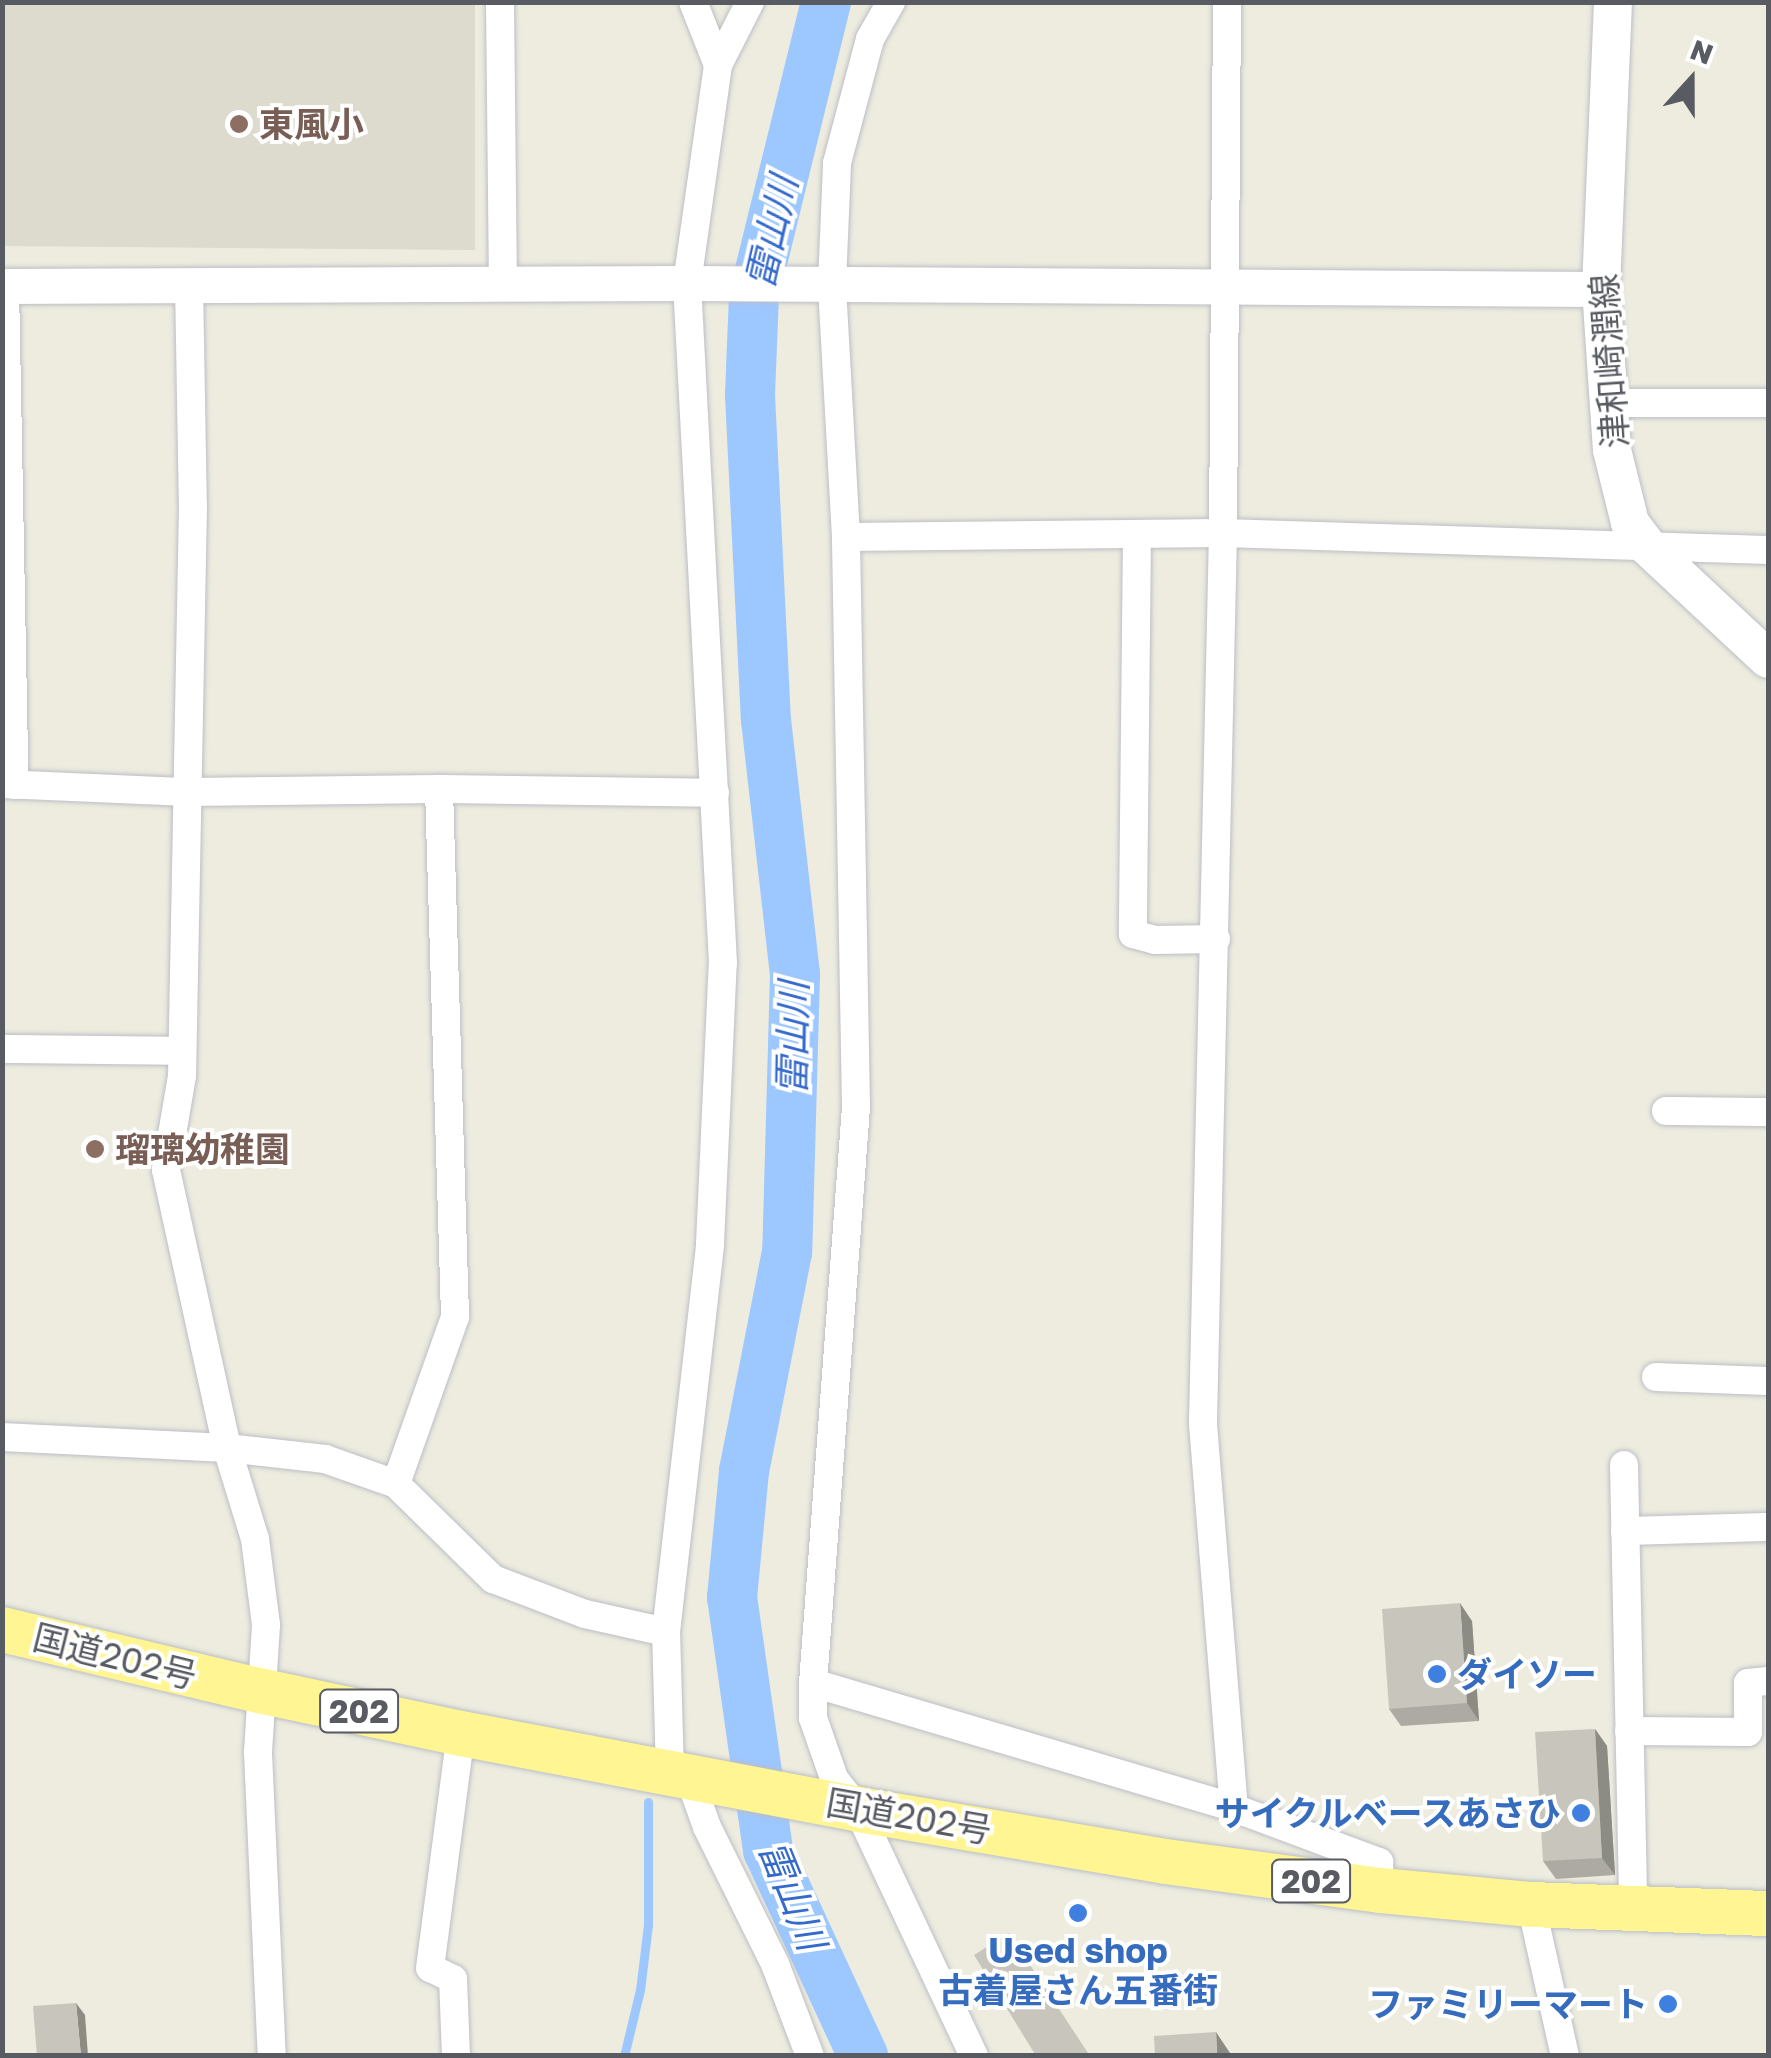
<!DOCTYPE html>
<html>
<head>
<meta charset="utf-8">
<style>
	body { margin:0 }
	#map { position:relative; width:1771px; height:2058px; overflow:hidden; background:#edecdf; font-family:"Golos Text","Noto Sans JP",sans-serif }
	div>[style] { position:absolute }
	.education>* { inset:0; background:#dcdbce }
	.stream>* { height:9px; margin:-4.5px; padding:0 4.5px; transform-origin:4.5px; border-radius:4.5px; background:#9dc7ff }
	.river>* { height:50px; margin:-25px; padding:0 25px; transform-origin:25px; border-radius:25px; background:#9dc7ff }
	.roads { filter:drop-shadow(0 0 2px #bcbec5) drop-shadow(0 0 2px #bcbec5) }
	.minor>* { height:28px; margin:-14px; padding:0 14px; transform-origin:14px; border-radius:14px; background:#fff }
	.tertiary>* { height:35px; margin:-17.5px; padding:0 17.5px; transform-origin:17.5px; border-radius:17.5px; background:#fff }
	.secondary>* { height:38px; margin:-19px; padding:0 19px; transform-origin:19px; border-radius:19px; background:#fff }
	.trunk>* { height:45px; margin:-22.5px; padding:0 22.5px; transform-origin:22.5px; border-radius:22.5px; background:#fff693 }
	.wall>* { inset:0; background:#acaaa2 }
	.shaded-wall>* { inset:0; background:#8c8b84 }
	.building>* { inset:0; background:#c8c6bc }
	.dots>* { width:28px; height:28px; translate:-50% -50%; box-sizing:border-box; border:5px solid #fff; border-radius:50% }
	span { translate:-50% -50%; white-space:nowrap; text-align:center; line-height:1.15; -webkit-text-stroke:8px #fff; paint-order:stroke }
	.shield-label span { padding:2px 8px; background:#fff; border:2px solid; border-radius:8px; -webkit-text-stroke-width:0 }
	.shield-label { font-size:32px; color:#585b62; font-weight:700 }
	.education-label { font-size:35px; color:#785e54; font-weight:700 }
	.left { translate:0 -50%; text-align:left }
	.street-label { font-size:35px; color:#585b62 }
	.shop-label { font-size:35px; color:#366cbe; font-weight:700 }
	.right { translate:-100% -50%; text-align:right }
	.water-label { font-size:38px; color:#356acd; font-style:italic }
	.frame { position:absolute; inset:0; border:5px solid #585b62; pointer-events:none }
	.north { position:absolute; left:1641px; top:30px; width:100px; height:100px; -webkit-text-stroke:8px #fff; paint-order:stroke; rotate:21deg; font-size:28px; font-weight:700; line-height:40px; text-align:center; color:#585b62 }
	.north::after { content:''; display:block; margin:auto; width:35px; height:45px; background:#585b62; clip-path:polygon(50% 0,100% 100%,50% 72%,0 100%) }
</style>
</head>
<body>
<div id="map">
	<div class="education">
		<div style="clip-path:polygon(3px 2px,475px 3px,475px 250px,3px 246px)"></div>
	</div>
	<div class="stream">
		<div style="left:624px;top:2056px;width:68px;rotate:-76.4deg"></div>
		<div style="left:640px;top:1990px;width:65px;rotate:-83deg"></div>
		<div style="left:648px;top:1925px;width:123px;rotate:-90deg"></div>
	</div>
	<div class="river">
		<div style="left:826px;top:2px;width:302px;rotate:103.8deg"></div>
		<div style="left:754px;top:295px;width:100px;rotate:92.3deg"></div>
		<div style="left:750px;top:395px;width:325px;rotate:87.2deg"></div>
		<div style="left:766px;top:720px;width:256px;rotate:83.5deg"></div>
		<div style="left:795px;top:974px;width:278px;rotate:91.6deg"></div>
		<div style="left:787px;top:1252px;width:223px;rotate:101.1deg"></div>
		<div style="left:744px;top:1471px;width:127px;rotate:95.4deg"></div>
		<div style="left:732px;top:1597px;width:256px;rotate:81.9deg"></div>
		<div style="left:768px;top:1850px;width:227px;rotate:65.2deg"></div>
	</div>
	<div class="roads">
		<div class="minor">
			<div style="left:500px;top:2px;width:283px;rotate:89.4deg"></div>
			<div style="left:1227px;top:2px;width:531px;rotate:90.43deg"></div>
			<div style="left:1223px;top:533px;width:891px;rotate:91.29deg"></div>
			<div style="left:1203px;top:1424px;width:385px;rotate:85.4deg"></div>
			<div style="left:718px;top:65px;width:71px;rotate:-63.1deg"></div>
			<div style="left:189px;top:284px;width:221px;rotate:89deg"></div>
			<div style="left:193px;top:505px;width:571px;rotate:91.1deg"></div>
			<div style="left:182px;top:1076px;width:95px;rotate:99.7deg"></div>
			<div style="left:166px;top:1170px;width:285px;rotate:77.6deg"></div>
			<div style="left:227px;top:1448px;width:95px;rotate:72.9deg"></div>
			<div style="left:255px;top:1539px;width:87px;rotate:82.7deg"></div>
			<div style="left:266px;top:1625px;width:128px;rotate:93.6deg"></div>
			<div style="left:258px;top:1753px;width:303px;rotate:87.4deg"></div>
			<div style="left:5px;top:286px;width:499px;rotate:88.9deg"></div>
			<div style="left:1609px;top:403px;width:159px"></div>
			<div style="left:1137px;top:534px;width:400px;rotate:90.6deg"></div>
			<div style="left:1133px;top:934px;width:23px;rotate:15deg"></div>
			<div style="left:1155px;top:940px;width:61px;rotate:-0.9deg"></div>
			<div style="left:846px;top:537px;width:377px;rotate:-0.6deg"></div>
			<div style="left:1223px;top:533px;width:545px;rotate:1.79deg"></div>
			<div style="left:2px;top:784px;width:186px;rotate:2.5deg"></div>
			<div style="left:188px;top:792px;width:251px;rotate:-0.7deg"></div>
			<div style="left:439px;top:789px;width:528px;rotate:88.26deg"></div>
			<div style="left:455px;top:1317px;width:177px;rotate:109.5deg"></div>
			<div style="left:439px;top:789px;width:276px;rotate:0.8deg"></div>
			<div style="left:2px;top:1049px;width:180px;rotate:0.6deg"></div>
			<div style="left:1666px;top:1111px;width:102px;rotate:0.6deg"></div>
			<div style="left:1656px;top:1377px;width:112px;rotate:2deg"></div>
			<div style="left:2px;top:1437px;width:225px;rotate:2.8deg"></div>
			<div style="left:227px;top:1448px;width:99px;rotate:6.4deg"></div>
			<div style="left:325px;top:1459px;width:75px;rotate:19.4deg"></div>
			<div style="left:396px;top:1484px;width:136px;rotate:44.4deg"></div>
			<div style="left:493px;top:1579px;width:98px;rotate:20.8deg"></div>
			<div style="left:585px;top:1614px;width:83px;rotate:12.5deg"></div>
			<div style="left:1624px;top:1465px;width:443px;rotate:88.8deg"></div>
			<div style="left:1625px;top:1531px;width:143px;rotate:-1.6deg"></div>
			<div style="left:813px;top:1683px;width:578px;rotate:-85.73deg"></div>
			<div style="left:856px;top:1107px;width:570px;rotate:-91.01deg"></div>
			<div style="left:846px;top:537px;width:253px;rotate:-93.2deg"></div>
			<div style="left:832px;top:284px;width:121px;rotate:-87.6deg"></div>
			<div style="left:837px;top:163px;width:128px;rotate:-75.1deg"></div>
			<div style="left:870px;top:39px;width:43px;rotate:-60.4deg"></div>
			<div style="left:1629px;top:1731px;width:119px;rotate:0.5deg"></div>
			<div style="left:1748px;top:1732px;width:49px;rotate:-90deg"></div>
			<div style="left:1748px;top:1683px;width:20px;rotate:-6deg"></div>
			<div style="left:670px;top:1773px;width:141px;rotate:-91.6deg"></div>
			<div style="left:666px;top:1632px;width:390px;rotate:-83.5deg"></div>
			<div style="left:710px;top:1244px;width:281px;rotate:-87.4deg"></div>
			<div style="left:723px;top:963px;width:681px;rotate:-93.03deg"></div>
			<div style="left:687px;top:283px;width:220px;rotate:-81.9deg"></div>
			<div style="left:718px;top:65px;width:68px;rotate:-111.6deg"></div>
			<div style="left:689px;top:1777px;width:53px;rotate:70.2deg"></div>
			<div style="left:707px;top:1827px;width:153px;rotate:63.6deg"></div>
			<div style="left:775px;top:1964px;width:98px;rotate:69.2deg"></div>
			<div style="left:1531px;top:1904px;width:156px;rotate:77.4deg"></div>
			<div style="left:456px;top:2056px;width:77px;rotate:-92.2deg"></div>
			<div style="left:453px;top:1979px;width:25px;rotate:-154deg"></div>
			<div style="left:430px;top:1968px;width:237px;rotate:-82.5deg"></div>
			<div style="left:974px;top:2056px;width:273px;rotate:-115.2deg"></div>
			<div style="left:858px;top:1809px;width:39px;rotate:-128deg"></div>
			<div style="left:834px;top:1778px;width:64px;rotate:-109.3deg"></div>
			<div style="left:813px;top:1718px;width:35px;rotate:-90deg"></div>
			<div style="left:813px;top:1683px;width:439px;rotate:16.5deg"></div>
			<div style="left:1234px;top:1808px;width:155px;rotate:20.4deg"></div>
			<div style="left:1379px;top:1862px;width:28px;rotate:88deg"></div>
		</div>
		<div class="tertiary">
			<div style="left:2px;top:286px;width:685px;rotate:-0.25deg"></div>
			<div style="left:687px;top:283px;width:914px;rotate:0.38deg"></div>
		</div>
		<div class="secondary">
			<div style="left:1613px;top:2px;width:287px;rotate:92.4deg"></div>
			<div style="left:1601px;top:289px;width:161px;rotate:86.1deg"></div>
			<div style="left:1612px;top:450px;width:75px;rotate:76.1deg"></div>
			<div style="left:1630px;top:523px;width:30px;rotate:53deg"></div>
			<div style="left:1648px;top:547px;width:164px;rotate:43deg"></div>
		</div>
		<div class="trunk">
			<div style="left:2px;top:1629px;width:268px;rotate:13.4deg"></div>
			<div style="left:263px;top:1691px;width:202px;rotate:12deg"></div>
			<div style="left:461px;top:1733px;width:404px;rotate:10.8deg"></div>
			<div style="left:858px;top:1809px;width:311px;rotate:9.6deg"></div>
			<div style="left:1165px;top:1861px;width:217px;rotate:7.7deg"></div>
			<div style="left:1380px;top:1890px;width:152px;rotate:5.3deg"></div>
			<div style="left:1531px;top:1904px;width:237px;rotate:2.2deg"></div>
		</div>
	</div>
	<div class="wall">
		<div style="clip-path:polygon(1472px 1621px,1479px 1721px,1401px 1726px,1389px 1709px)"></div>
		<div style="clip-path:polygon(1595px 1729px,1607px 1746px,1615px 1875px,1556px 1879px,1543px 1861px)"></div>
	</div>
	<div class="shaded-wall">
		<div style="clip-path:polygon(1460px 1603px,1472px 1621px,1479px 1721px,1467px 1703px)"></div>
		<div style="clip-path:polygon(1595px 1729px,1607px 1746px,1615px 1875px,1602px 1858px)"></div>
		<div style="clip-path:polygon(76px 2003px,85px 2015px,88px 2056px,81px 2056px)"></div>
		<div style="clip-path:polygon(1216px 2032px,1232px 2056px,1217px 2056px)"></div>
	</div>
	<div class="building">
		<div style="clip-path:polygon(1460px 1603px,1467px 1703px,1389px 1709px,1382px 1609px)"></div>
		<div style="clip-path:polygon(1595px 1729px,1602px 1858px,1543px 1861px,1535px 1732px)"></div>
		<div style="clip-path:polygon(1009px 1933px,1090px 2056px,1036px 2056px,974px 1955px)"></div>
		<div style="clip-path:polygon(76px 2003px,81px 2056px,37px 2056px,33px 2006px)"></div>
		<div style="clip-path:polygon(1216px 2032px,1217px 2056px,1155px 2056px,1154px 2036px)"></div>
	</div>
	<div class="dots">
		<div style="left:239px;top:124px;background:#8d6e63"></div>
		<div style="left:95px;top:1149px;background:#8d6e63"></div>
		<div style="left:1437px;top:1674px;background:#3f7fe0"></div>
		<div style="left:1581px;top:1813px;background:#3f7fe0"></div>
		<div style="left:1078px;top:1913px;background:#3f7fe0"></div>
		<div style="left:1668px;top:2004px;background:#3f7fe0"></div>
	</div>
	<div class="shield-label">
		<span style="left:359px;top:1711px">202</span>
		<span style="left:1311px;top:1881px">202</span>
	</div>
	<div class="education-label">
		<span class="left" style="left:259px;top:124px">東風小</span>
		<span class="left" style="left:115px;top:1149px">瑠璃幼稚園</span>
	</div>
	<div class="street-label">
		<span style="left:1609px;top:361px;rotate:-94deg">津和崎潤線</span>
		<span style="left:115px;top:1656px;rotate:14deg">国道202号</span>
		<span style="left:909px;top:1816px;rotate:10deg">国道202号</span>
	</div>
	<div class="shop-label">
		<span class="left" style="left:1457px;top:1674px">ダイソー</span>
		<span class="right" style="left:1561px;top:1813px">サイクルベースあさひ</span>
		<span style="left:1078px;top:1970px">Used shop<br>古着屋さん五番街</span>
		<span class="right" style="left:1648px;top:2004px">ファミリーマート</span>
	</div>
	<div class="water-label">
		<span style="left:771px;top:232px;rotate:-77deg">雷山川</span>
		<span style="left:792px;top:1038px;rotate:-89deg">雷山川</span>
		<span style="left:793px;top:1895px;rotate:68deg">雷山川</span>
	</div>
	<div class="frame"></div>
	<div class="north">N</div>
</div>
</body>
</html>
